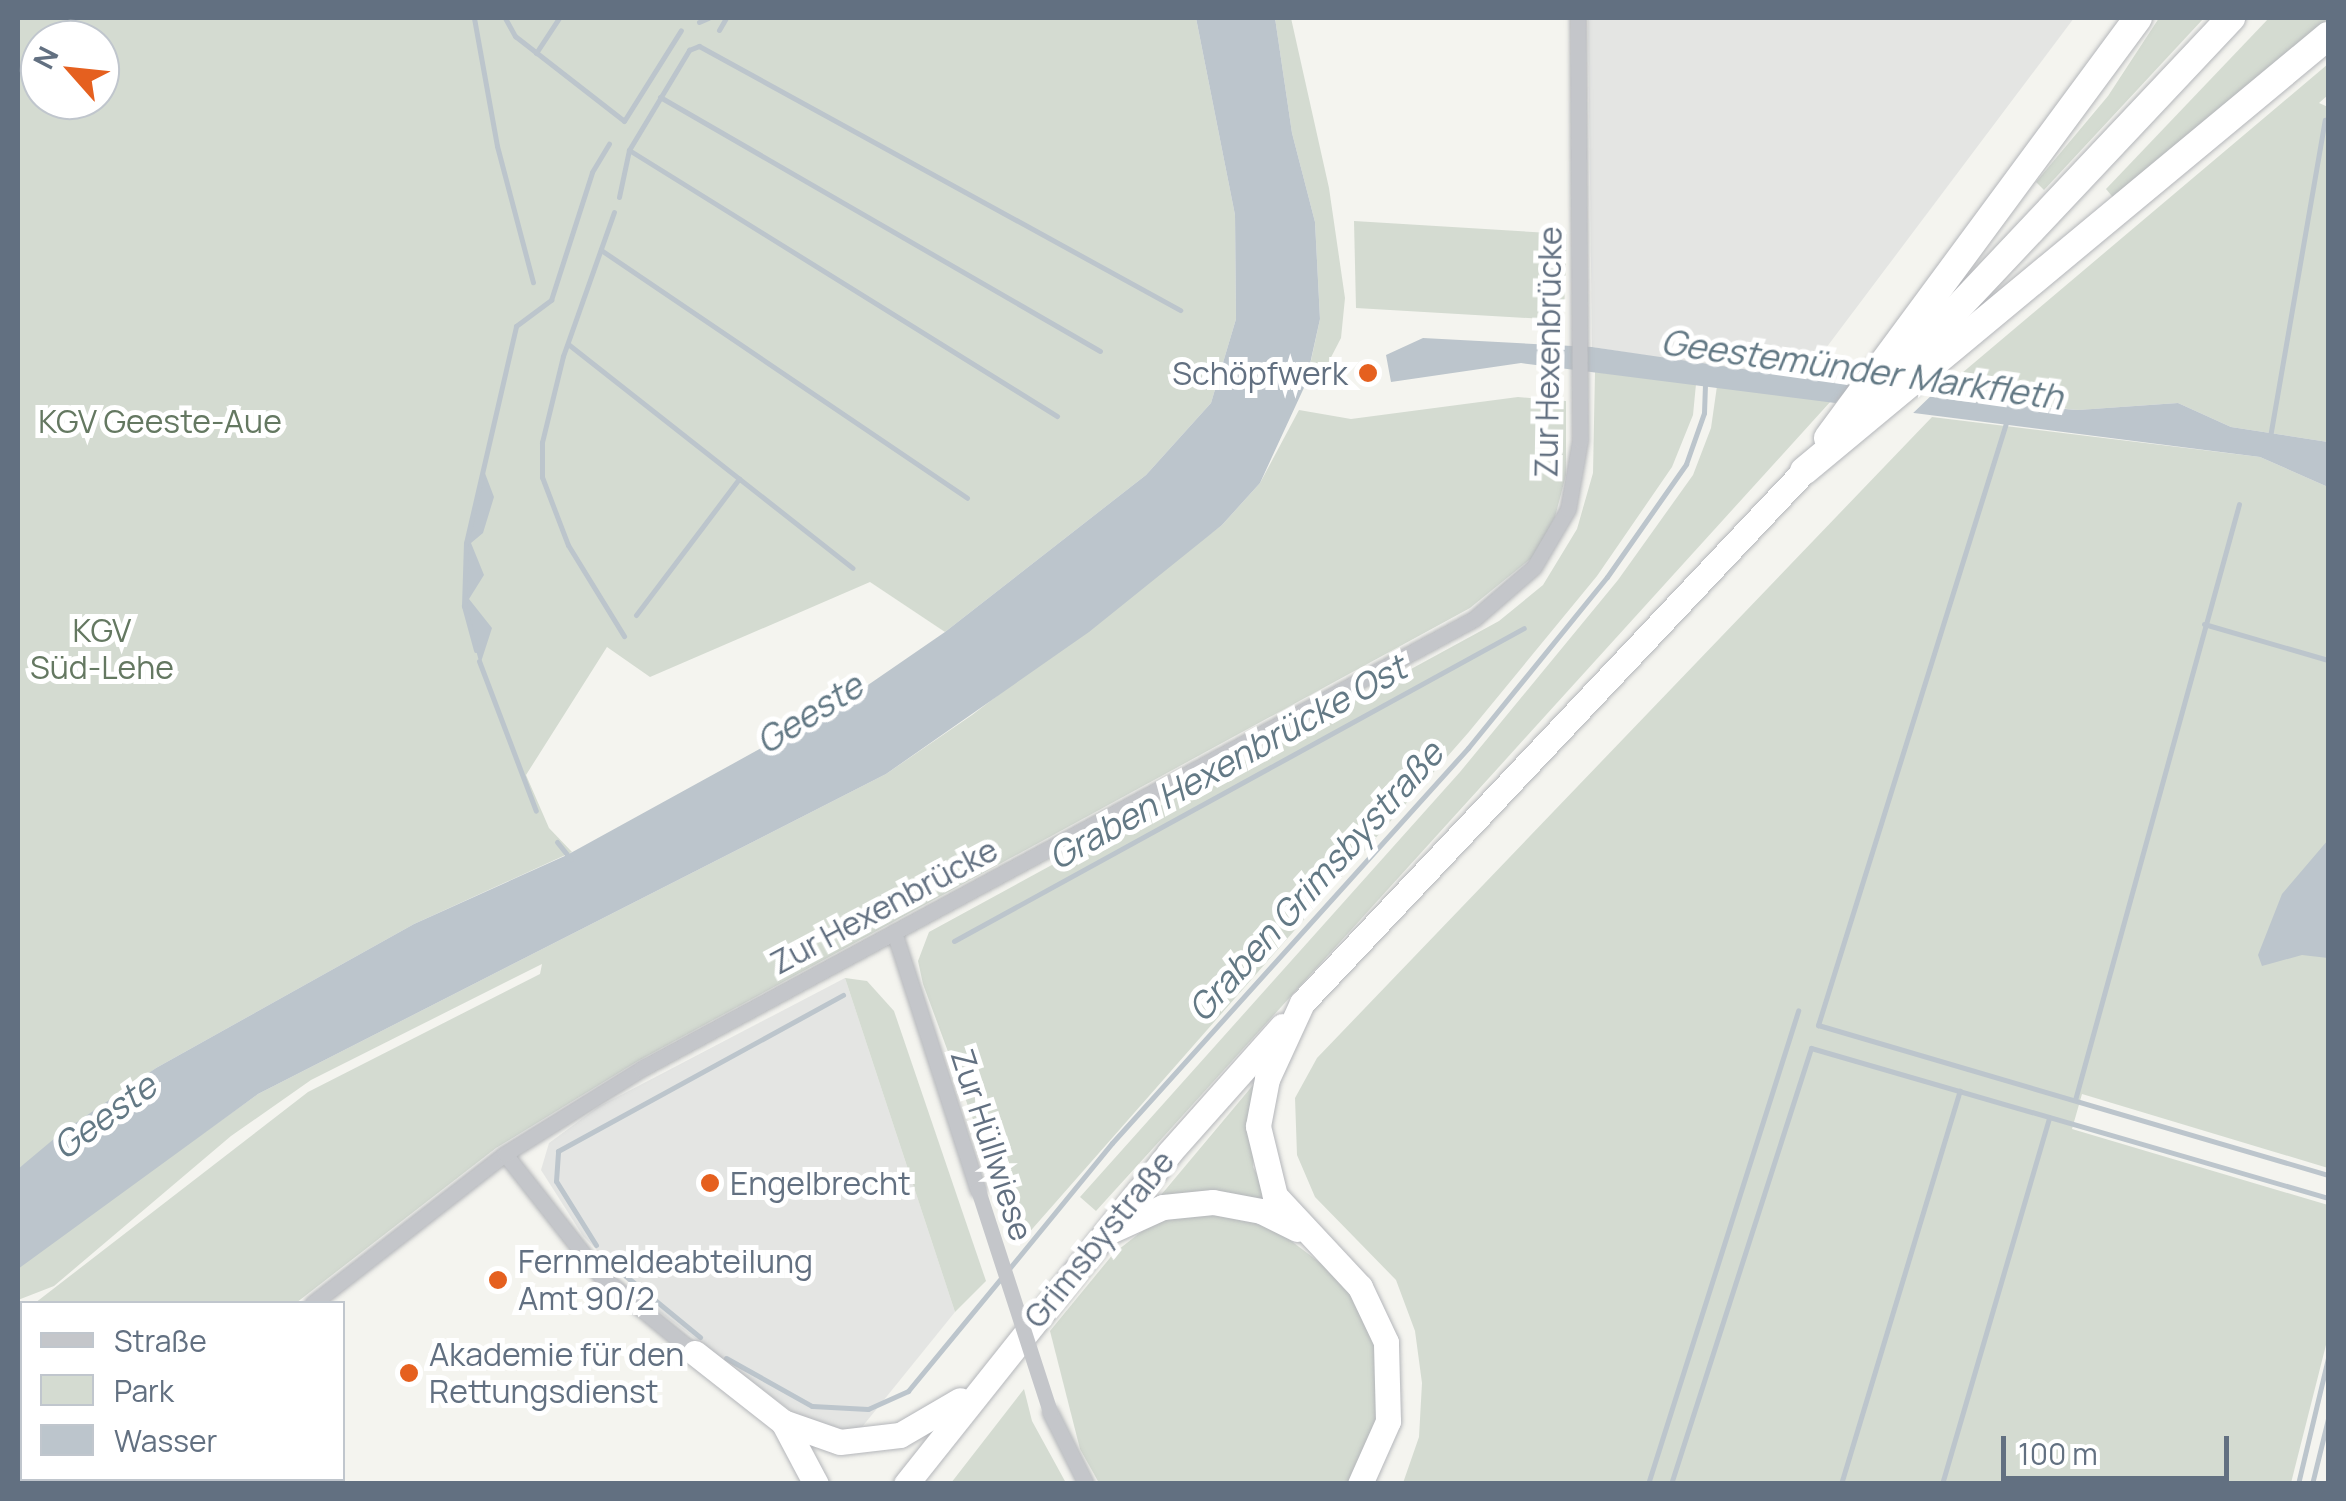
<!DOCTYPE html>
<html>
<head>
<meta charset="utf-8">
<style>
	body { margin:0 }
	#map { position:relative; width:2346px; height:1501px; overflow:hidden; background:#f4f4ef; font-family:Manrope,sans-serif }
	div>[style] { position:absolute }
	.built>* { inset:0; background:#e4e5e3 }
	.green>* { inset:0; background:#d4dbd1 }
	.water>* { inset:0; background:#bcc5cc }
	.pier>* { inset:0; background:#f4f4ef }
	.stream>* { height:5px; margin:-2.5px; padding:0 2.5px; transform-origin:2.5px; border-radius:2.5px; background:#bcc5cc }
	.roads { filter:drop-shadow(0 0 2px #b4b6ba) drop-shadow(0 0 2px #b4b6ba) }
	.minor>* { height:15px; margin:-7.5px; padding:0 7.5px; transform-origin:7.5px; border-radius:7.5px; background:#c4c6ca }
	.trunk>* { height:25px; margin:-12.5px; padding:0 12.5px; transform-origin:12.5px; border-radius:12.5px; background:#fff }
	.motorway>* { height:28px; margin:-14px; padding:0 14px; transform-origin:14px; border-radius:14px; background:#fff }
	.minor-bridge>* { height:15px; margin:-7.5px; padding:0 7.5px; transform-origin:7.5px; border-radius:7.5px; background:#c4c6ca }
	.dots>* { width:28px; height:28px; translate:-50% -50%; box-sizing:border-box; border:5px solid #fff; border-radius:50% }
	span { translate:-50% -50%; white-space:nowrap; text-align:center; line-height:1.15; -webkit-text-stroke:10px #fff; paint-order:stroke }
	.street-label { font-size:32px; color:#627081 }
	.poi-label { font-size:32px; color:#627081 }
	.right { translate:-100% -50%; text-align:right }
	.left { translate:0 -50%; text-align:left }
	.park-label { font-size:32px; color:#647861 }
	.water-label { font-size:35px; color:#637985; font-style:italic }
	.frame { position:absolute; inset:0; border:20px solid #627081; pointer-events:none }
	.legend { position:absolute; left:20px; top:1301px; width:325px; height:180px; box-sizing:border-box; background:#fff; border:2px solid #c0c6cd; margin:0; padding:12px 18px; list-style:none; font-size:30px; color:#627081 }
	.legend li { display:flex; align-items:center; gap:20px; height:50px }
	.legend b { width:50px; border:2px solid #c0c6cd }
	.north { position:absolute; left:20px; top:20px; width:100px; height:100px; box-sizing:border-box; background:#fff; border:2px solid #c0c6cd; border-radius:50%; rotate:297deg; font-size:28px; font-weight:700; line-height:40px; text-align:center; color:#627081 }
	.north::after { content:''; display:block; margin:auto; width:35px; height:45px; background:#e5601f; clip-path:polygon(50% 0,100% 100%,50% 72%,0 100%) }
	.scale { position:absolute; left:2001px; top:1436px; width:228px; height:45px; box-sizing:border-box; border:5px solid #627081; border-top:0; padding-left:12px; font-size:30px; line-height:35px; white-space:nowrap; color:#627081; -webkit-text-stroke:8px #fff; paint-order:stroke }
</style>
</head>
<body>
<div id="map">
	<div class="built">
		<div style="clip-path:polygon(1588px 18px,2074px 18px,1802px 380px,1592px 347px)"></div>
		<div style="clip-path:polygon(845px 978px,955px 1312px,858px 1432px,811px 1426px,653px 1307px,583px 1236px,541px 1170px,549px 1143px,598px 1107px)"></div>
	</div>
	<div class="green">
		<div style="clip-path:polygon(evenodd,18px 18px,1196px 18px,1235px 215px,1236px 319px,1211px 403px,1146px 475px,945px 632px,870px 582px,650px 677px,607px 647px,526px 775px,549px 828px,572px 852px,414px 924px,156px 1068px,18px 1169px,18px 18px,40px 40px,100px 40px,100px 100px,40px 100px,40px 40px)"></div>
		<div style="clip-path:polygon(1275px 18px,1291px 18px,1329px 188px,1345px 298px,1341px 338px,1326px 367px,1310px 365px,1320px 319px,1315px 222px,1292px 133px)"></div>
		<div style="clip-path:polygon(2159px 18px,2204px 18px,2044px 190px,2036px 182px,2108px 96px)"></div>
		<div style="clip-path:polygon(2269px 18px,2328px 19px,2116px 201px,2106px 189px)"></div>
		<div style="clip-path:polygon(2328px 64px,2328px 95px,2319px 103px,2328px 107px,2328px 442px,2231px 427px,2178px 403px,2078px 410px,1936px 395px)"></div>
		<div style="clip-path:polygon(1354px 221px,1567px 234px,1564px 312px,1544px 319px,1356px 308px)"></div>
		<div style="clip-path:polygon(1595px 372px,1696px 384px,1693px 415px,1672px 467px,1597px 576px,1468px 733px,1019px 1244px,923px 984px,918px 961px,929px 932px,1499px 621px,1543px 585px,1577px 529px,1593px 473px)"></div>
		<div style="clip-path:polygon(1717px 386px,1831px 401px,1096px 1211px,1080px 1197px,1460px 772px,1618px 580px,1693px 475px,1711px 428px)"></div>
		<div style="clip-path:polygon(1518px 397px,1566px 401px,1566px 475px,1555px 517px,1534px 556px,1470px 608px,638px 1061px,496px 1148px,296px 1303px,35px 1303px,308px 1092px,540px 974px,542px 964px,311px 1080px,231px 1136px,54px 1286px,18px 1300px,18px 1269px,36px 1253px,258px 1094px,886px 774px,972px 715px,1222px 525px,1260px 483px,1299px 410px,1351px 419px)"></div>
		<div style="clip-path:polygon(1932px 417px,2260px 457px,2328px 487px,2328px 1168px,2082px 1094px,2072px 1129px,2328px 1205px,2328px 1337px,2291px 1483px,1403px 1483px,1419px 1437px,1422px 1383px,1415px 1331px,1396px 1280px,1315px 1197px,1297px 1155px,1295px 1098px,1317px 1058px)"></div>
		<div style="clip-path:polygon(845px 978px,867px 981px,894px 1011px,986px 1281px,955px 1312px)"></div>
		<div style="clip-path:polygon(1259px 1078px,1253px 1167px,1276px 1209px,1151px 1207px)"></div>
		<div style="clip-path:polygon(1233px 1211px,1269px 1224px,1336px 1275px,1361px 1305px,1379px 1345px,1381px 1415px,1349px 1483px,1099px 1483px,1080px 1449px,1050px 1331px,1114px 1253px,1150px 1225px,1188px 1212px)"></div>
		<div style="clip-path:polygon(22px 1310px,22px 1478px,83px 1479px,77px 1483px,18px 1483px)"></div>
		<div style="clip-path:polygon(1024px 1389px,1032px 1421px,1066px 1483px,951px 1483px)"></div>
	</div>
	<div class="water">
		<div style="clip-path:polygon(1196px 18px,1275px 18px,1292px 133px,1315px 222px,1320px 319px,1310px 364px,1326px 367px,1321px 378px,1308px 379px,1260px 483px,1222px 525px,1089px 632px,886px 774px,258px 1094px,18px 1269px,18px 1169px,61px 1133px,156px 1068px,414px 924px,567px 855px,836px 707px,945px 632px,1146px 475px,1211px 403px,1236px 319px,1235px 215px)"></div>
		<div style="clip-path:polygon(1423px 338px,1592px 347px,1961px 401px,2078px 410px,2178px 403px,2231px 427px,2328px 442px,2328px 487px,2260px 457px,1521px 363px,1391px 382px,1386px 355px)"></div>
		<div style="clip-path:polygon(483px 468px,494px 497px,483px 533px,471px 543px,484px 575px,469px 599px,492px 628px,480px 665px,464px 606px,466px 543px)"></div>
		<div style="clip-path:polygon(2328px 840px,2328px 958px,2302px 955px,2262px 966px,2258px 955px,2282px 894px)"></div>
	</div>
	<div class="pier">
		<div style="clip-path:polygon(1854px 381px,1932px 390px,1937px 390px,1909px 417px,1833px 406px)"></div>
	</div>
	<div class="stream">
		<div style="left:474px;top:18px;width:130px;rotate:79.8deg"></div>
		<div style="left:497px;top:146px;width:141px;rotate:75.2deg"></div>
		<div style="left:505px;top:18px;width:21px;rotate:61deg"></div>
		<div style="left:515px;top:36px;width:138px;rotate:37.9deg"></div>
		<div style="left:624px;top:121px;width:107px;rotate:-57.9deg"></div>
		<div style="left:699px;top:22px;width:10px;rotate:-24deg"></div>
		<div style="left:719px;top:30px;width:14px;rotate:-60deg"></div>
		<div style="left:536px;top:53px;width:42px;rotate:-56.7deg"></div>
		<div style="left:660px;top:97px;width:508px;rotate:30deg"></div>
		<div style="left:629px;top:150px;width:504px;rotate:31.86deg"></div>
		<div style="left:619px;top:197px;width:48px;rotate:-78deg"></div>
		<div style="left:629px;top:150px;width:117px;rotate:-59deg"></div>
		<div style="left:689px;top:50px;width:11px;rotate:-22deg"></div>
		<div style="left:699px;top:46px;width:549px;rotate:28.76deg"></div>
		<div style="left:614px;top:212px;width:153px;rotate:109.5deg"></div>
		<div style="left:563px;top:356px;width:89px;rotate:103.7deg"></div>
		<div style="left:542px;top:442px;width:35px;rotate:90deg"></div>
		<div style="left:542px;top:477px;width:73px;rotate:69.1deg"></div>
		<div style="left:568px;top:545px;width:107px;rotate:58.4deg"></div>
		<div style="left:601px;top:250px;width:442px;rotate:34.1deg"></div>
		<div style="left:568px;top:344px;width:362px;rotate:38.2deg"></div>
		<div style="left:2006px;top:423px;width:631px;rotate:107.34deg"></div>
		<div style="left:1818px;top:1025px;width:532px;rotate:16.39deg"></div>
		<div style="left:2270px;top:437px;width:322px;rotate:-80.2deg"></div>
		<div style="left:636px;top:615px;width:171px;rotate:-52.9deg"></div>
		<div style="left:2204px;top:624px;width:129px;rotate:16.2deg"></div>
		<div style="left:476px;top:650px;width:46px;rotate:-105.3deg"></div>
		<div style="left:464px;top:606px;width:63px;rotate:-88.2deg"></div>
		<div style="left:466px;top:543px;width:223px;rotate:-77deg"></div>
		<div style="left:516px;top:326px;width:44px;rotate:-36.6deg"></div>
		<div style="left:551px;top:300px;width:134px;rotate:-72.2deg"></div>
		<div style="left:592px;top:172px;width:33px;rotate:-59deg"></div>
		<div style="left:479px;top:661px;width:160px;rotate:69.2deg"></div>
		<div style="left:557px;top:842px;width:22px;rotate:51deg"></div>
		<div style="left:954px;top:941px;width:650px;rotate:-28.77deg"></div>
		<div style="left:2075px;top:1100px;width:618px;rotate:-74.61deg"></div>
		<div style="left:596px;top:1245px;width:75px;rotate:-122deg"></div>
		<div style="left:556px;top:1181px;width:30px;rotate:-86deg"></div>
		<div style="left:558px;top:1151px;width:325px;rotate:-28.7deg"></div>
		<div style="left:1008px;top:1270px;width:164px;rotate:-50.7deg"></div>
		<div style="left:1112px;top:1143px;width:532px;rotate:-47.97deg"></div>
		<div style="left:1468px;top:748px;width:220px;rotate:-50.9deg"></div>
		<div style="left:1607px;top:577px;width:138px;rotate:-55deg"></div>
		<div style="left:1686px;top:464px;width:54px;rotate:-70.6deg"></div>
		<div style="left:1704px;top:413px;width:31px;rotate:-88deg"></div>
		<div style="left:622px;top:1273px;width:101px;rotate:39.4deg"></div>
		<div style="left:726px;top:1358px;width:98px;rotate:29.2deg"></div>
		<div style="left:812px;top:1406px;width:56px;rotate:3.1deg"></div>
		<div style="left:868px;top:1409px;width:44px;rotate:-24.2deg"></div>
		<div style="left:908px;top:1391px;width:146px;rotate:-50.5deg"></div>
		<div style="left:1648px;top:1484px;width:497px;rotate:-72.4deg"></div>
		<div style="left:1671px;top:1484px;width:458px;rotate:-72.2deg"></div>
		<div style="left:1811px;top:1048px;width:538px;rotate:16.18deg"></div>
		<div style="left:1841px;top:1484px;width:411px;rotate:-73.2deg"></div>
		<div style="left:1942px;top:1484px;width:382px;rotate:-73.7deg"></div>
		<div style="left:2298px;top:1484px;width:130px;rotate:-76.6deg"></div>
		<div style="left:2312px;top:1484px;width:67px;rotate:-76.2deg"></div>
	</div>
	<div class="roads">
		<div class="minor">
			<div style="left:894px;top:932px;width:271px;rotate:72deg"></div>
			<div style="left:505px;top:1154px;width:154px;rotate:51.9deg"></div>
			<div style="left:600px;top:1275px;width:123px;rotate:39.4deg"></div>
			<div style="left:312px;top:1304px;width:244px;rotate:-37.9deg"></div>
			<div style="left:505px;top:1154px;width:160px;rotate:-32deg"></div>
			<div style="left:641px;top:1069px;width:947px;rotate:-28.38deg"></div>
			<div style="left:1474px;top:619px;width:79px;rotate:-40.9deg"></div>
			<div style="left:1534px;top:567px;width:67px;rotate:-59.6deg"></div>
			<div style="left:1568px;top:509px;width:70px;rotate:-80.1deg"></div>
			<div style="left:1580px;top:440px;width:422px;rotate:-90.3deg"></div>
			<div style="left:1050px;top:1412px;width:80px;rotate:63.4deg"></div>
			<div style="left:89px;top:1484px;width:8px;rotate:-45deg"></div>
		</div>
		<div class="trunk">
			<div style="left:1112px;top:1230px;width:56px;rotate:-24.3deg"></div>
			<div style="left:1163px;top:1207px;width:50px;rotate:-5.7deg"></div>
			<div style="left:1213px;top:1202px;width:49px;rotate:10.6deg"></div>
			<div style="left:1261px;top:1211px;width:40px;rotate:26.6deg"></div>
			<div style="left:695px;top:1353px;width:112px;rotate:38.1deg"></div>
			<div style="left:783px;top:1422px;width:60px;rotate:19.3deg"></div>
			<div style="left:840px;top:1442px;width:60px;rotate:-6.7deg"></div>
			<div style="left:900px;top:1435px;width:69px;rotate:-30.3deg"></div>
			<div style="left:783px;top:1422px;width:70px;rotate:62deg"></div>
			<div style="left:906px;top:1484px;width:423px;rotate:-51.5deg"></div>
			<div style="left:1169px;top:1153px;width:170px;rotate:-48.3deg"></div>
			<div style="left:1360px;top:1484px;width:69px;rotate:-66deg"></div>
			<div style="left:1388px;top:1421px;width:79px;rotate:-91.5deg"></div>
			<div style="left:1386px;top:1342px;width:61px;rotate:-115.3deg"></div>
			<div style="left:1360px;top:1287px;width:125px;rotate:-133deg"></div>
			<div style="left:1275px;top:1196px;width:72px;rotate:-103.7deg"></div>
			<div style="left:1258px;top:1126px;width:48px;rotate:-79.2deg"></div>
			<div style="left:1267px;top:1079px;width:84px;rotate:-65.3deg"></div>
			<div style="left:1302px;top:1003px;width:731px;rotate:-46.66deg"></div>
		</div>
		<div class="motorway">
			<div style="left:1887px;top:383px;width:502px;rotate:-46.7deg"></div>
			<div style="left:1828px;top:438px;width:522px;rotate:-53.57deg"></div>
			<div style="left:1804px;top:471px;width:681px;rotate:-39.7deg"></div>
		</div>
	</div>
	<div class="minor-bridge">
		<div style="left:978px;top:1190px;width:233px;rotate:72deg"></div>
	</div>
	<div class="dots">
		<div style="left:1368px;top:373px;background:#e5601f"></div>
		<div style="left:710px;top:1183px;background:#e5601f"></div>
		<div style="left:498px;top:1280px;background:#e5601f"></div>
		<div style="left:409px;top:1373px;background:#e5601f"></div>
	</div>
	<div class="street-label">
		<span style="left:1548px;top:352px;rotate:-89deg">Zur Hexenbrücke</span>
		<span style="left:884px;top:906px;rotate:-28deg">Zur Hexenbrücke</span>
		<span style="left:992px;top:1145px;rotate:72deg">Zur Hüllwiese</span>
		<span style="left:1099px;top:1239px;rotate:-51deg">Grimsbystraße</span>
	</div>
	<div class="poi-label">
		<span class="right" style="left:1348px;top:373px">Schöpfwerk</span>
		<span class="left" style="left:730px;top:1183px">Engelbrecht</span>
		<span class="left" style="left:518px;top:1280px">Fernmeldeabteilung<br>Amt 90/2</span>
		<span class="left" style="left:429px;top:1373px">Akademie für den<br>Rettungsdienst</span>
	</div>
	<div class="park-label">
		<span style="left:160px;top:421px">KGV Geeste-Aue</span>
		<span style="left:102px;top:649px">KGV<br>Süd-Lehe</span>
	</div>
	<div class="water-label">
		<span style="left:1862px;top:369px;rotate:8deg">Geestemünder Markfleth</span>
		<span style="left:809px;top:713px;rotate:-32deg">Geeste</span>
		<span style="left:1227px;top:762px;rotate:-29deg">Graben Hexenbrücke Ost</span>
		<span style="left:1315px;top:881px;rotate:-48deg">Graben Grimsbystraße</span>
		<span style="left:104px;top:1116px;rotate:-36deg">Geeste</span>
	</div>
	<div class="frame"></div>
	<ul class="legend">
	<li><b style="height:12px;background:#c4c6ca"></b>Straße</li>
	<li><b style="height:28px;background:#d4dbd1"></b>Park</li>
	<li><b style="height:28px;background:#bcc5cc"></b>Wasser</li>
	</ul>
	<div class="north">N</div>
	<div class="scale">100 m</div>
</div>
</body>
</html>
